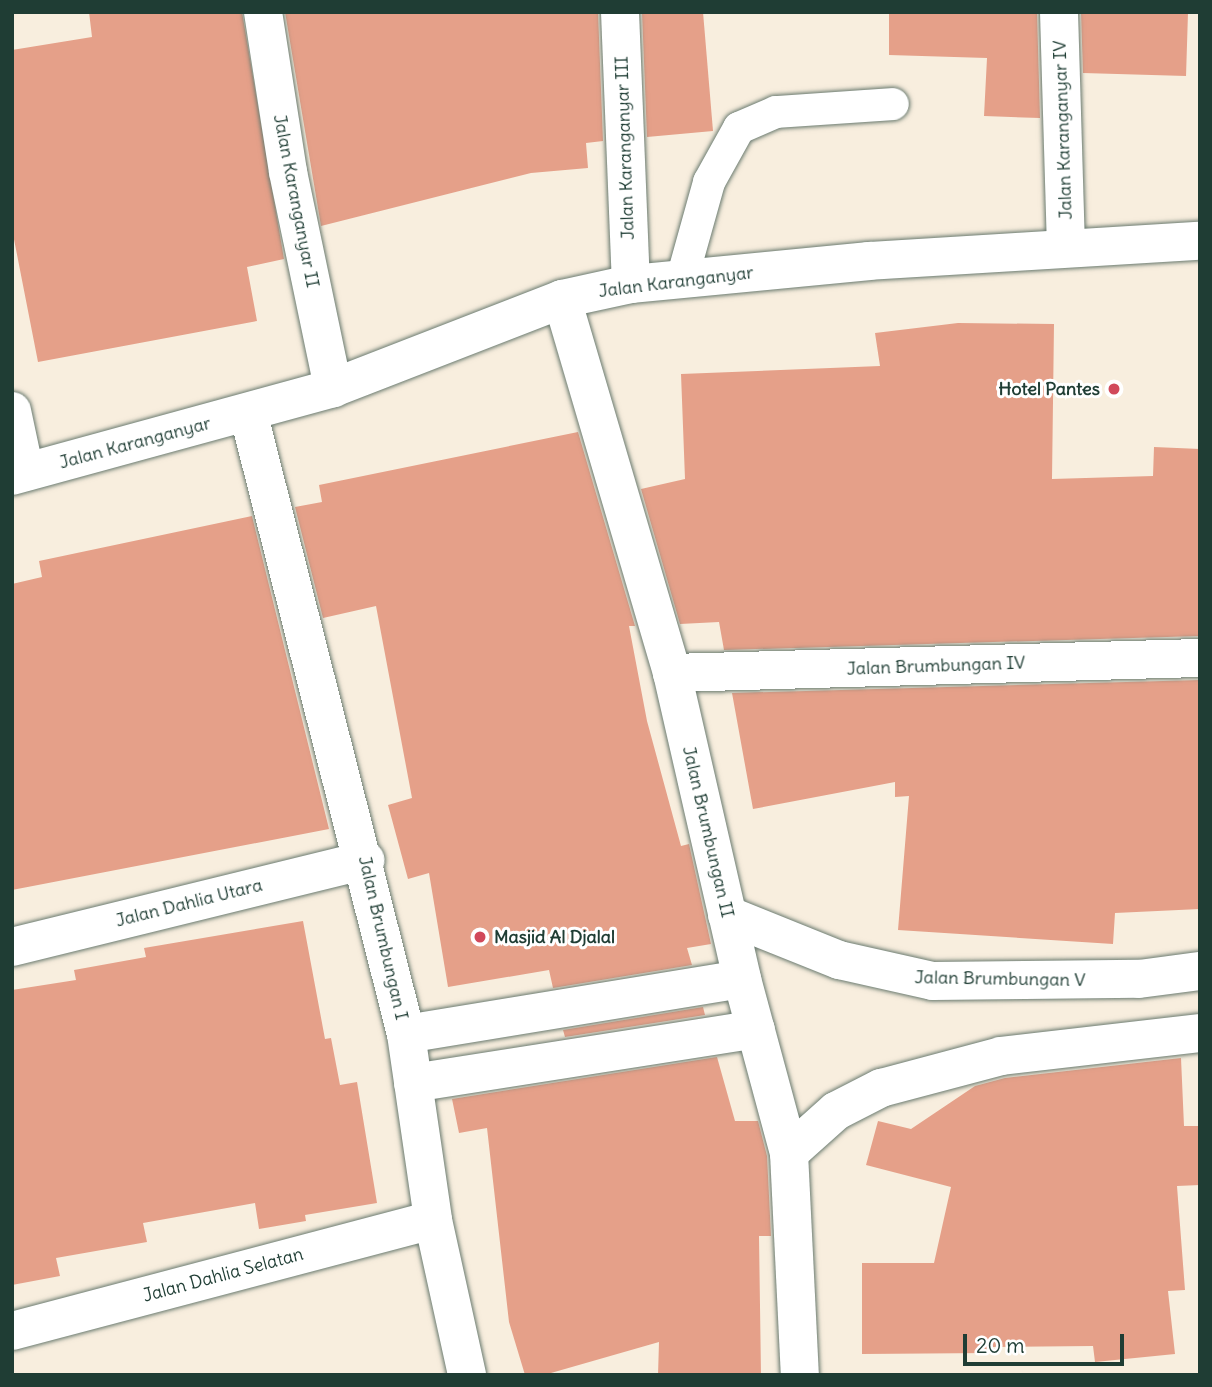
<!DOCTYPE html>
<html>
<head>
<meta charset="utf-8">
<style>
	body { margin:0 }
	#map { position:relative; width:1212px; height:1387px; overflow:hidden; background:#f8eede; font-family:Delius,sans-serif }
	div>[style] { position:absolute }
	.building>* { inset:0; background:#e5a089 }
	.roads { filter:drop-shadow(0 0 2px #6b7b70) drop-shadow(0 0 2px #6b7b70) }
	.service>* { height:32px; margin:-16px; padding:0 16px; transform-origin:16px; border-radius:16px; background:#fff }
	.minor>* { height:38px; margin:-19px; padding:0 19px; transform-origin:19px; border-radius:19px; background:#fff }
	.dots>* { width:19px; height:19px; translate:-50% -50%; box-sizing:border-box; border:4px solid #fff; border-radius:50% }
	span { translate:-50% -50%; white-space:nowrap; text-align:center; line-height:1.15; -webkit-text-stroke:6px #fff; paint-order:stroke }
	.street-label { font-size:18px; color:#1f3d34 }
	.poi-label { font-size:18px; color:#1f3d34; font-weight:700 }
	.right { translate:-100% -50%; text-align:right }
	.left { translate:0 -50%; text-align:left }
	.frame { position:absolute; inset:0; border:14px solid #1f3d34; pointer-events:none }
	.scale { position:absolute; left:963px; top:1334px; width:161px; height:32px; box-sizing:border-box; border:4px solid #1f3d34; border-top:0; padding-left:9px; font-size:21px; line-height:24px; white-space:nowrap; color:#1f3d34; -webkit-text-stroke:5px #fff; paint-order:stroke }
</style>
</head>
<body>
<div id="map">
	<div class="building">
		<div style="clip-path:polygon(89px 12px,242px 12px,284px 259px,247px 267px,257px 321px,38px 362px,12px 229px,12px 50px,92px 37px)"></div>
		<div style="clip-path:polygon(285px 12px,598px 12px,603px 141px,586px 143px,588px 168px,531px 173px,321px 226px)"></div>
		<div style="clip-path:polygon(642px 12px,703px 12px,713px 131px,647px 137px)"></div>
		<div style="clip-path:polygon(889px 12px,1037px 12px,1040px 118px,984px 116px,987px 58px,889px 55px)"></div>
		<div style="clip-path:polygon(1081px 12px,1188px 12px,1186px 76px,1083px 73px)"></div>
		<div style="clip-path:polygon(958px 323px,1054px 324px,1052px 479px,1153px 476px,1154px 447px,1200px 449px,1200px 636px,724px 650px,719px 622px,680px 624px,641px 489px,685px 479px,681px 374px,880px 366px,875px 333px)"></div>
		<div style="clip-path:polygon(578px 432px,635px 626px,629px 626px,647px 721px,681px 846px,689px 844px,711px 944px,687px 948px,692px 965px,553px 988px,549px 970px,448px 987px,429px 873px,408px 879px,388px 805px,412px 798px,376px 606px,323px 618px,295px 507px,322px 502px,319px 485px)"></div>
		<div style="clip-path:polygon(252px 516px,329px 829px,12px 890px,12px 584px,42px 577px,39px 561px)"></div>
		<div style="clip-path:polygon(1200px 680px,1200px 909px,1115px 913px,1113px 944px,898px 930px,909px 796px,895px 797px,895px 782px,753px 809px,732px 693px)"></div>
		<div style="clip-path:polygon(303px 921px,325px 1039px,331px 1038px,340px 1085px,357px 1082px,377px 1203px,305px 1215px,306px 1221px,259px 1229px,255px 1203px,143px 1223px,147px 1242px,56px 1258px,60px 1276px,12px 1285px,12px 990px,76px 980px,74px 970px,146px 957px,144px 948px)"></div>
		<div style="clip-path:polygon(703px 1007px,705px 1015px,565px 1037px,563px 1030px)"></div>
		<div style="clip-path:polygon(717px 1057px,735px 1121px,758px 1121px,767px 1156px,771px 1236px,759px 1236px,761px 1375px,658px 1375px,659px 1342px,544px 1375px,525px 1375px,509px 1322px,487px 1128px,459px 1133px,452px 1099px)"></div>
		<div style="clip-path:polygon(1181px 1058px,1184px 1126px,1200px 1126px,1200px 1185px,1177px 1186px,1185px 1290px,1168px 1291px,1175px 1354px,1095px 1362px,1093px 1346px,990px 1347px,990px 1353px,862px 1354px,862px 1263px,934px 1263px,951px 1187px,866px 1165px,878px 1121px,911px 1129px,975px 1086px,1005px 1078px)"></div>
	</div>
	<div class="roads">
		<div class="service">
			<div style="left:682px;top:279px;width:101px;rotate:-74.4deg"></div>
			<div style="left:709px;top:182px;width:62px;rotate:-60.9deg"></div>
			<div style="left:739px;top:128px;width:40px;rotate:-23.4deg"></div>
			<div style="left:776px;top:112px;width:117px;rotate:-3.9deg"></div>
		</div>
		<div class="minor">
			<div style="left:263px;top:12px;width:162px;rotate:81.1deg"></div>
			<div style="left:288px;top:172px;width:221px;rotate:78.2deg"></div>
			<div style="left:620px;top:12px;width:272px;rotate:87.7deg"></div>
			<div style="left:1059px;top:12px;width:235px;rotate:88.3deg"></div>
			<div style="left:562px;top:299px;width:390px;rotate:73.6deg"></div>
			<div style="left:672px;top:673px;width:314px;rotate:77.1deg"></div>
			<div style="left:742px;top:979px;width:180px;rotate:74.9deg"></div>
			<div style="left:789px;top:1153px;width:222px;rotate:87.2deg"></div>
			<div style="left:12px;top:411px;width:62px;rotate:78deg"></div>
			<div style="left:248px;top:412px;width:642px;rotate:75.75deg"></div>
			<div style="left:406px;top:1034px;width:188px;rotate:81.7deg"></div>
			<div style="left:433px;top:1220px;width:159px;rotate:77.6deg"></div>
			<div style="left:12px;top:476px;width:333px;rotate:-15.3deg"></div>
			<div style="left:333px;top:388px;width:246px;rotate:-21.2deg"></div>
			<div style="left:562px;top:299px;width:71px;rotate:-12.3deg"></div>
			<div style="left:631px;top:284px;width:239px;rotate:-5.5deg"></div>
			<div style="left:869px;top:261px;width:332px;rotate:-3.5deg"></div>
			<div style="left:672px;top:673px;width:528px;rotate:-1.63deg"></div>
			<div style="left:727px;top:915px;width:121px;rotate:21.9deg"></div>
			<div style="left:839px;top:960px;width:96px;rotate:12.6deg"></div>
			<div style="left:933px;top:981px;width:206px;rotate:-0.6deg"></div>
			<div style="left:1139px;top:979px;width:62px;rotate:-7.5deg"></div>
			<div style="left:12px;top:947px;width:364px;rotate:-13.8deg"></div>
			<div style="left:406px;top:1034px;width:340px;rotate:-9.3deg"></div>
			<div style="left:413px;top:1083px;width:347px;rotate:-8.9deg"></div>
			<div style="left:789px;top:1153px;width:63px;rotate:-41.8deg"></div>
			<div style="left:836px;top:1111px;width:51px;rotate:-27.1deg"></div>
			<div style="left:881px;top:1088px;width:124px;rotate:-14.9deg"></div>
			<div style="left:1001px;top:1056px;width:200px;rotate:-6.6deg"></div>
			<div style="left:12px;top:1331px;width:435px;rotate:-14.8deg"></div>
		</div>
	</div>
	<div class="dots">
		<div style="left:1114px;top:389px;background:#d1495b"></div>
		<div style="left:480px;top:937px;background:#d1495b"></div>
	</div>
	<div class="street-label">
		<span style="left:1063px;top:130px;rotate:-92deg">Jalan Karanganyar IV</span>
		<span style="left:625px;top:148px;rotate:-92deg">Jalan Karanganyar III</span>
		<span style="left:296px;top:201px;rotate:79deg">Jalan Karanganyar II</span>
		<span style="left:676px;top:282px;rotate:-7deg">Jalan Karanganyar</span>
		<span style="left:135px;top:443px;rotate:-15deg">Jalan Karanganyar</span>
		<span style="left:936px;top:666px;rotate:-2deg">Jalan Brumbungan IV</span>
		<span style="left:708px;top:832px;rotate:77deg">Jalan Brumbungan II</span>
		<span style="left:189px;top:903px;rotate:-14deg">Jalan Dahlia Utara</span>
		<span style="left:383px;top:938px;rotate:77deg">Jalan Brumbungan I</span>
		<span style="left:1000px;top:979px;rotate:1deg">Jalan Brumbungan V</span>
		<span style="left:223px;top:1275px;rotate:-15deg">Jalan Dahlia Selatan</span>
	</div>
	<div class="poi-label">
		<span class="right" style="left:1100px;top:389px">Hotel Pantes</span>
		<span class="left" style="left:494px;top:937px">Masjid Al Djalal</span>
	</div>
	<div class="frame"></div>
	<div class="scale">20 m</div>
</div>
</body>
</html>
